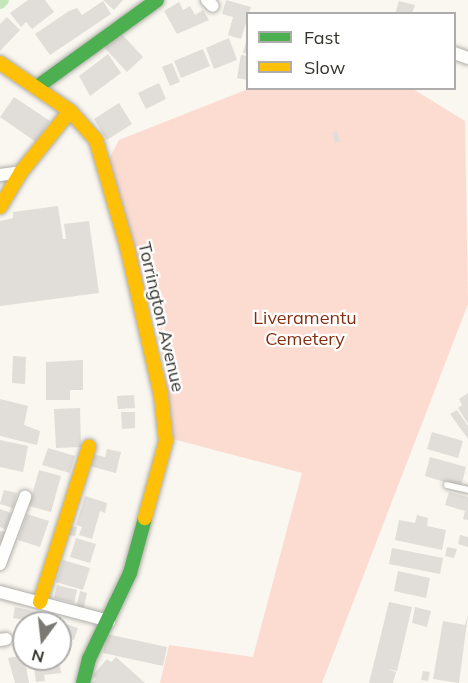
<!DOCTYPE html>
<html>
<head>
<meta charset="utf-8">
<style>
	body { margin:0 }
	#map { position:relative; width:468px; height:683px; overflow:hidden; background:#faf7f0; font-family:Mulish,sans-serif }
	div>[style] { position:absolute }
	.green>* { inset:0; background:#fcdcd0 }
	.canal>* { height:12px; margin:-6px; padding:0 6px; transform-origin:6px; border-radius:6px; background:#c5e6b9 }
	.building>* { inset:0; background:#e1ddd8 }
	.roads { filter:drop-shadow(0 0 2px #aeaca7) drop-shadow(0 0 2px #aeaca7) }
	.lane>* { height:6px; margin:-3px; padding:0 3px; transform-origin:3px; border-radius:3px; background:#fefefd }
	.street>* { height:12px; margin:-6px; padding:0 6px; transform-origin:6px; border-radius:6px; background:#fefefd }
	.fast>* { height:14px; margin:-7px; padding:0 7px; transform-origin:7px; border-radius:7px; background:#4caf50 }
	.slow>* { height:14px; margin:-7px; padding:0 7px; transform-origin:7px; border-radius:7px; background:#ffc107 }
	span { translate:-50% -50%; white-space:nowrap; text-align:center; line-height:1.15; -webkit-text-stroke:4.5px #fff; paint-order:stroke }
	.street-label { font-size:18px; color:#35332e }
	.park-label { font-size:18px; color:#852d0f }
	.legend { position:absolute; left:246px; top:12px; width:210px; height:78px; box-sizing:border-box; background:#fff; border:2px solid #aeadab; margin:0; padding:8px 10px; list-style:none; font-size:18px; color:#35332e }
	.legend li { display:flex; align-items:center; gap:12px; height:30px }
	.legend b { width:30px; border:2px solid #aeadab }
	.north { position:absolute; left:12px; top:611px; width:60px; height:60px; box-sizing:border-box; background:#fff; border:2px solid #aeadab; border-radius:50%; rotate:195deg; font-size:16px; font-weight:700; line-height:24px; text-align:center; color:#35332e }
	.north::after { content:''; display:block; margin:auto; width:21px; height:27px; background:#7a7872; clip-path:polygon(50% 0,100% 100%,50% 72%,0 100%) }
</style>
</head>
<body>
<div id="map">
	<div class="green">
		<div style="clip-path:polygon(248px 89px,413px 89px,465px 121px,468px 304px,322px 683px,160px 683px,169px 645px,253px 657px,302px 473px,173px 439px,157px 320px,127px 247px,107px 163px,119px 140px)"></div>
	</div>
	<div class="canal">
		<div style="left:0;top:3px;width:4px;rotate:-45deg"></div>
	</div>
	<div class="building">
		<div style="clip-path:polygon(28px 0,45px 0,54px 12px,32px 29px,26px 22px,21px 27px,10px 13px)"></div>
		<div style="clip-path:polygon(103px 0,123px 0,114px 10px)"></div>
		<div style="clip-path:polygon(226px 0,251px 7px,241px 39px,228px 35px,233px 17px,222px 14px)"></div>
		<div style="clip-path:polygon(103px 1px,111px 14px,50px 55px,35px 34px,69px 11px,77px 8px,82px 15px)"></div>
		<div style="clip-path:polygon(399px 1px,415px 5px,412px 14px,395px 14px)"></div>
		<div style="clip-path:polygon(179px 2px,183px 10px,190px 6px,195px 15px,203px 10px,209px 20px,177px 34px,164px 11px)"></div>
		<div style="clip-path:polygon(7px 17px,20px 30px,0 51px,0 24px)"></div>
		<div style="clip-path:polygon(118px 30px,143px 57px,127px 72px,102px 45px)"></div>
		<div style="clip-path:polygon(229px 38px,237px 60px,214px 69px,206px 48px)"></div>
		<div style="clip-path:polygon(247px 38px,248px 38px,248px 54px,243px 53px)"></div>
		<div style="clip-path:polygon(203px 49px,210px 66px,181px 78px,174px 61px)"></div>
		<div style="clip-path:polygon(108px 54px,121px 73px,90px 96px,79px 76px)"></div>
		<div style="clip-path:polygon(241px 55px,248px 56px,248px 80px,237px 78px)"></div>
		<div style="clip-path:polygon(172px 63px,180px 82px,170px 86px,162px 67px)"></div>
		<div style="clip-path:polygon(159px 83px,166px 99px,146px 109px,138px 93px)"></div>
		<div style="clip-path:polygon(14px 97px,50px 121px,36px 142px,0 117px)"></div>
		<div style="clip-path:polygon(119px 103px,132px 124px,107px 140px,94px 119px)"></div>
		<div style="clip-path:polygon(337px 132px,340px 142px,335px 143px,332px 133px)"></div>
		<div style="clip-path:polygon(58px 206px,63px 239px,66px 239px,64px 224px,89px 221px,99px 293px,0 306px,0 221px,13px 218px,13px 212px)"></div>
		<div style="clip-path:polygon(13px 356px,26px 357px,25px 384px,12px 383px)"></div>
		<div style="clip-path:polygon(83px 360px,83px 390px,70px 390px,70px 400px,46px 400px,46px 362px)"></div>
		<div style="clip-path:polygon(468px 393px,468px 424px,458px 408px,462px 405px,459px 399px)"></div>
		<div style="clip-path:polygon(134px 395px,135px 408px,118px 409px,117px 396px)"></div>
		<div style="clip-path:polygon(0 399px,28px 406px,24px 425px,40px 431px,37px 445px,0 436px)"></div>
		<div style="clip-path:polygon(80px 408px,81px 447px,56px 448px,54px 409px)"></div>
		<div style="clip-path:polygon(457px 410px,468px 426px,468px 439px,450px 414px)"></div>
		<div style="clip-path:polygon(121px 412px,135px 412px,135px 428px,122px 429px)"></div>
		<div style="clip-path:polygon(432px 432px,463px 441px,458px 458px,427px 449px)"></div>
		<div style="clip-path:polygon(0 440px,28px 446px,23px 472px,0 467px)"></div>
		<div style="clip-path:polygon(48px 448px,75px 456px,70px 473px,42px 465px)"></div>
		<div style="clip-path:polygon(107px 449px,121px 452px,116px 473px,89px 466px,92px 454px,105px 457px)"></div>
		<div style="clip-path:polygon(430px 457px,466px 467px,461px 487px,425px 476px)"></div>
		<div style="clip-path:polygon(39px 470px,61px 476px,51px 512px,29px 506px)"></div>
		<div style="clip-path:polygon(4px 490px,17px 493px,13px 508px,0 504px)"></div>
		<div style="clip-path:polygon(449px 492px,468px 497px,468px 520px,463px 519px,465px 511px,445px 505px)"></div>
		<div style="clip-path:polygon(85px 496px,107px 503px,105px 513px,100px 511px,92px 539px,79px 535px,82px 527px,76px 525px)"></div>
		<div style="clip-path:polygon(0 509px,11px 513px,5px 529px,0 527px)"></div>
		<div style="clip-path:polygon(27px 514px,49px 521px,40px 547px,18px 540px)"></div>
		<div style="clip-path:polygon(417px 515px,428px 518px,427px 526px,446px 530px,442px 550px,395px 540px,399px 520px,415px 523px)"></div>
		<div style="clip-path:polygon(70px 526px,77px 527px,75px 536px,68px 535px)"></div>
		<div style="clip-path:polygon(0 531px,5px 532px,2px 550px,0 550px)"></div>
		<div style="clip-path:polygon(460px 535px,468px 537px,468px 547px,458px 544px)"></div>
		<div style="clip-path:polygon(76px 538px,96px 544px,90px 563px,70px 557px)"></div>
		<div style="clip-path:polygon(447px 547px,457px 549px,454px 558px,445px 556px)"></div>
		<div style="clip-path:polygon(392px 548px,443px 558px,440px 574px,389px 564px)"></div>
		<div style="clip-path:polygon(63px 560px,90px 568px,83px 590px,56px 582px)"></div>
		<div style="clip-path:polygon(398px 571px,430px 578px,426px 598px,394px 591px)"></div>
		<div style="clip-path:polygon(57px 585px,77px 590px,74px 603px,54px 598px)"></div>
		<div style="clip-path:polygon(80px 591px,87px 593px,83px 611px,76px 609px)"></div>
		<div style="clip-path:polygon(389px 602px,412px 607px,397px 671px,388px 669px,396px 672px,393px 683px,369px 683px)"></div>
		<div style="clip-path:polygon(15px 607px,42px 613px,40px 623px,13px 618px)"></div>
		<div style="clip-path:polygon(415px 607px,431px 611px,427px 627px,412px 623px)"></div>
		<div style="clip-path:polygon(468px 615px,459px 683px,433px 679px,443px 621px,465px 625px)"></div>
		<div style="clip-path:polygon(42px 617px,49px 619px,48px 623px,41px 623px)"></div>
		<div style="clip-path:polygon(60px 622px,78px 628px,74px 640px,60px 635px)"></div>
		<div style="clip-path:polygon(107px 634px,167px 647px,163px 666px,103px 653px)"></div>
		<div style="clip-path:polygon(24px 655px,29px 683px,15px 683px,8px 658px)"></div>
		<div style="clip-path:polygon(116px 657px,145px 683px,92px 683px,96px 679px,92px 676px,107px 659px,111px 662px)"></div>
		<div style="clip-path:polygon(30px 659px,49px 659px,50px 662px,31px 665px)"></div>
		<div style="clip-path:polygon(60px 665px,61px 673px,44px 675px,45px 681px,36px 682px,34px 667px)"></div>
		<div style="clip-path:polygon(423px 671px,430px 672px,428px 681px,421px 680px)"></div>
	</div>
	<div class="roads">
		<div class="lane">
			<div style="left:447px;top:485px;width:22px;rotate:13deg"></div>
		</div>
		<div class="street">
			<div style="left:207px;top:0;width:8px;rotate:45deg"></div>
			<div style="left:454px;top:53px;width:15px;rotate:20deg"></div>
			<div style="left:0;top:175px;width:21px;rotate:-8deg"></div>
			<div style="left:0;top:564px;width:72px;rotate:-69.5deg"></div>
			<div style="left:0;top:592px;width:113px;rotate:14.9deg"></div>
			<div style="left:0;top:640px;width:6px;rotate:-9deg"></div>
		</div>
		<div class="fast">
			<div style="left:37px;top:87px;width:148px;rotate:-35.9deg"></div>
			<div style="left:83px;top:683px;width:25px;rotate:-76deg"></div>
			<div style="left:89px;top:659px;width:95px;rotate:-64.5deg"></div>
			<div style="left:130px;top:573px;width:57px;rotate:-74.7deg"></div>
		</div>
		<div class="slow">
			<div style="left:0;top:63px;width:85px;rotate:34.4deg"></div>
			<div style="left:70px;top:111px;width:39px;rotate:48deg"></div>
			<div style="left:96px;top:140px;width:111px;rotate:73.8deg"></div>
			<div style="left:127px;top:247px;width:153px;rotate:77.1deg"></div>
			<div style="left:161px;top:396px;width:45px;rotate:83.7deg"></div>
			<div style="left:166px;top:441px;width:80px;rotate:105.3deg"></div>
			<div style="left:0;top:207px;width:41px;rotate:-59deg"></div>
			<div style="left:21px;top:172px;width:78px;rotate:-51.2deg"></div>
			<div style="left:40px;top:602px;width:163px;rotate:-72.5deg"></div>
		</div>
	</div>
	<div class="street-label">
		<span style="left:161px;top:317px;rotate:77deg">Torrington Avenue</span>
	</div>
	<div class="park-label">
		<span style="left:305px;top:329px">Liveramentu<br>Cemetery</span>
	</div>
	<ul class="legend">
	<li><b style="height:8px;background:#4caf50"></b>Fast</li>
	<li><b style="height:8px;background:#ffc107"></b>Slow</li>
	</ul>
	<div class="north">N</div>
</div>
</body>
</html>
